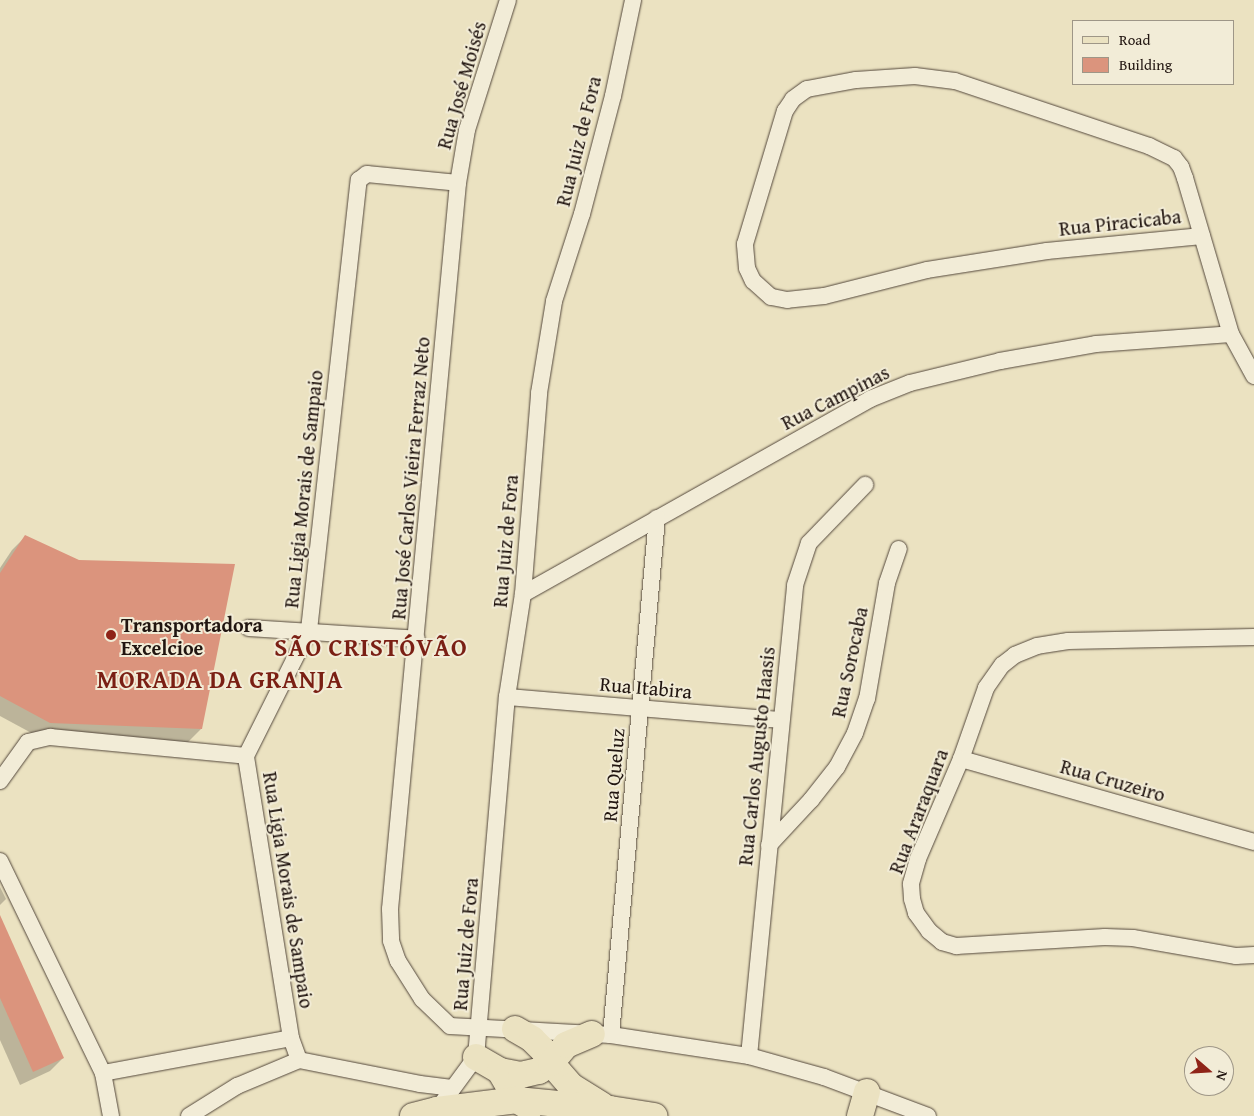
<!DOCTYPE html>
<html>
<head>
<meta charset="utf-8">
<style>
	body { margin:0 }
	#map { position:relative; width:1254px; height:1116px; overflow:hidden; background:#ebe2c1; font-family:"Gentium Book Plus",serif }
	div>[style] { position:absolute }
	.shadow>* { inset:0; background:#0003 }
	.building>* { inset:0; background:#db947d }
	.roads { filter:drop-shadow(0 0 1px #54483c) drop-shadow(0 0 1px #54483c) }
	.minor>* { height:16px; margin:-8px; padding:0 8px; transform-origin:8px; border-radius:8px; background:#f2ecd7 }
	.primary>* { height:26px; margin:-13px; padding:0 13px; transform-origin:13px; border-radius:13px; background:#ebe2c1 }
	.dots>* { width:14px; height:14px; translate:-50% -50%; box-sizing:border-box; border:2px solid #f2ecd7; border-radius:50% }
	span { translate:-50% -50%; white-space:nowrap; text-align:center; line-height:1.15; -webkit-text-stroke:4px #f2ecd7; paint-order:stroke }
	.street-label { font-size:20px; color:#211510 }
	.poi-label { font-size:20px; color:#211510; font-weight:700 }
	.left { translate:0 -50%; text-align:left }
	.district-label { font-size:25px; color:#7a1f14; font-weight:700; letter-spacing:1px }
	.legend { position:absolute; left:1072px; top:20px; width:162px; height:65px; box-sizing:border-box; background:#f2ecd7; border:1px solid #9e9687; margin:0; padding:6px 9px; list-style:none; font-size:15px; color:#211510 }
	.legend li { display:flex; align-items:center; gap:10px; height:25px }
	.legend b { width:25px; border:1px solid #9e9687 }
	.north { position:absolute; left:1184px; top:1046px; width:50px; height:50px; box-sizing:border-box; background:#f2ecd7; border:1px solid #9e9687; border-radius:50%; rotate:109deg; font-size:14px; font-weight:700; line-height:20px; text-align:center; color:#211510 }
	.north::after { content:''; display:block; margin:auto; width:18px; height:22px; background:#8f2418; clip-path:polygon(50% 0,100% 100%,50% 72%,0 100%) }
</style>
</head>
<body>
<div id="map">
	<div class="shadow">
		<div style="clip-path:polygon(25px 537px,201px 729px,188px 742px,37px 736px,0 716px,0 568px,12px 550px)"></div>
		<div style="clip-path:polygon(0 887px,6px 899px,0 905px)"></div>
		<div style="clip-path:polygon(0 918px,63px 1058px,50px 1071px,20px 1085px,0 1040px)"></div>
	</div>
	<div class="building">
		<div style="clip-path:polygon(25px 535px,79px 560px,235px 564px,202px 729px,50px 723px,0 696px,0 573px)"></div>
		<div style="clip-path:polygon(0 915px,64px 1058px,33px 1072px,0 998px)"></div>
	</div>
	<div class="roads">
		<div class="minor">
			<div style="left:508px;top:0;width:136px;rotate:107.5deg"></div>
			<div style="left:467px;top:130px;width:54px;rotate:99.6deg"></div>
			<div style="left:458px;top:183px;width:729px;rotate:95.35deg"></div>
			<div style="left:390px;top:909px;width:32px;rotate:88deg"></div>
			<div style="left:391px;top:941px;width:21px;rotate:71deg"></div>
			<div style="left:398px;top:961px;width:45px;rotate:57.7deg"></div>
			<div style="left:422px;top:999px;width:39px;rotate:44deg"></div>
			<div style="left:450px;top:1026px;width:161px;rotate:3.2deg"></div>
			<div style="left:611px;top:1035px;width:140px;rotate:8.7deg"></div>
			<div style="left:749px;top:1056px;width:78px;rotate:15.6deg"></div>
			<div style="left:824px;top:1077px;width:111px;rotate:20.6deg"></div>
			<div style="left:1202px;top:236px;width:156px;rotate:174.5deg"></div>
			<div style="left:1047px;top:251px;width:121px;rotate:171deg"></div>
			<div style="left:927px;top:270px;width:106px;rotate:165.8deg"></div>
			<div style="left:824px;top:296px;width:37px;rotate:174deg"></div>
			<div style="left:787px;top:300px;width:16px;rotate:-169deg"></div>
			<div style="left:771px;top:297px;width:24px;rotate:-138deg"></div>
			<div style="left:753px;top:281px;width:14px;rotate:-115deg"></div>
			<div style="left:747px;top:268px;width:24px;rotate:-95deg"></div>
			<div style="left:745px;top:244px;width:139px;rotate:-73.3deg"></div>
			<div style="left:785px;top:111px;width:14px;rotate:-56deg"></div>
			<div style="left:793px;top:99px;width:17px;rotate:-36deg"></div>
			<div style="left:807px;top:89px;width:50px;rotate:-10.4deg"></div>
			<div style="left:856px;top:80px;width:59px;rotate:-3.9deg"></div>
			<div style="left:915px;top:76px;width:40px;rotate:7.1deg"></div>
			<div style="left:955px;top:81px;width:205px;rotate:18.5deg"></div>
			<div style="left:1149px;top:146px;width:28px;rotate:26deg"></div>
			<div style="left:1174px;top:158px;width:11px;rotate:52deg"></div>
			<div style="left:1181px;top:167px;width:12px;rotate:70deg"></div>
			<div style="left:1185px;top:178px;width:163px;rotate:73.6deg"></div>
			<div style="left:1231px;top:334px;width:48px;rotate:61.3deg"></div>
			<div style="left:523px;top:594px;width:398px;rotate:-29.3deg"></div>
			<div style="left:870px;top:399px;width:43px;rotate:-21.8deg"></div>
			<div style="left:910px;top:383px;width:93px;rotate:-13.7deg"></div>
			<div style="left:1000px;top:361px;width:97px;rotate:-10deg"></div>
			<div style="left:1096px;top:344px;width:135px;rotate:-4.2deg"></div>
			<div style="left:249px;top:628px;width:168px;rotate:3.7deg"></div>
			<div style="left:1254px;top:637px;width:186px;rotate:178.8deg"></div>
			<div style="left:1068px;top:641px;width:31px;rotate:171deg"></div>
			<div style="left:1037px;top:646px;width:24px;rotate:158deg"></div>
			<div style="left:1015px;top:655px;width:16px;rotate:142deg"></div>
			<div style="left:1002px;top:665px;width:28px;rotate:125deg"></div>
			<div style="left:986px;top:688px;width:75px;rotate:109.4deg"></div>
			<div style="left:961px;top:759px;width:109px;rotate:113.3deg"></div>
			<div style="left:918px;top:859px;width:26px;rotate:106deg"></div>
			<div style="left:911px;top:884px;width:15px;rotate:86deg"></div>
			<div style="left:912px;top:899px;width:15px;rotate:74deg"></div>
			<div style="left:916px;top:913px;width:22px;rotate:54deg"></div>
			<div style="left:929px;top:931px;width:17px;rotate:40deg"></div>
			<div style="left:942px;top:942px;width:15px;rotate:16deg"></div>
			<div style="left:956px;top:946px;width:149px;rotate:-3.5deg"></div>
			<div style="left:1105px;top:937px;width:28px;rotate:2deg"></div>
			<div style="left:1133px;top:938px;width:105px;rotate:9.9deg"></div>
			<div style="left:1236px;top:956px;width:18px;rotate:-3deg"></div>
			<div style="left:507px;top:697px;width:274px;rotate:4.8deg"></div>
			<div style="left:961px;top:759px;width:305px;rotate:15.8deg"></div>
			<div style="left:0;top:781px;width:48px;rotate:-54.3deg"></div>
			<div style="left:28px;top:742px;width:23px;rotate:-13deg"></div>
			<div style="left:50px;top:737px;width:197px;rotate:5.5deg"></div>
			<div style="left:769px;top:845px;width:62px;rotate:-47deg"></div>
			<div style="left:811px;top:800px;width:42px;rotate:-51.8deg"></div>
			<div style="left:837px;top:767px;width:38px;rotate:-62deg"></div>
			<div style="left:855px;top:733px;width:36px;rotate:-71deg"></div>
			<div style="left:867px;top:699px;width:118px;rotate:-80.2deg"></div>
			<div style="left:887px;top:583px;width:36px;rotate:-71deg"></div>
			<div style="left:0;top:861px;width:236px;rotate:64.1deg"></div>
			<div style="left:103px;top:1073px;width:44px;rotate:79.5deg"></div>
			<div style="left:611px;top:1035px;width:519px;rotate:-84.92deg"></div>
			<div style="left:749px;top:1056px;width:473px;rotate:-84.4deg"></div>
			<div style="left:795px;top:585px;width:44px;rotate:-71.6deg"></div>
			<div style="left:809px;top:543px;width:81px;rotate:-46deg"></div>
			<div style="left:299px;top:1060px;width:23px;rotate:-110deg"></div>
			<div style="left:291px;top:1038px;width:286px;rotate:-99.1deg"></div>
			<div style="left:246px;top:756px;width:141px;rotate:-63.4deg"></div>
			<div style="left:309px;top:630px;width:453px;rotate:-83.7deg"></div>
			<div style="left:359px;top:180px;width:10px;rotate:-37deg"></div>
			<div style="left:367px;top:174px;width:91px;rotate:5.6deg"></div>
			<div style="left:299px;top:1060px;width:123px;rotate:11.2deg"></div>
			<div style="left:420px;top:1084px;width:32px;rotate:7deg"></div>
			<div style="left:103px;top:1073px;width:191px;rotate:-10.5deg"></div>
			<div style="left:437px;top:1110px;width:66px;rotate:-53.7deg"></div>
			<div style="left:476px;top:1057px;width:361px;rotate:-85.1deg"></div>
			<div style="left:507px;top:697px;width:104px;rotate:-81.2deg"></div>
			<div style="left:523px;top:594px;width:202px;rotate:-85.4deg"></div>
			<div style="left:539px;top:393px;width:93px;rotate:-80.7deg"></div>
			<div style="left:554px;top:301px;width:91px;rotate:-72.2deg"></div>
			<div style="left:582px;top:214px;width:122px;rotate:-75.3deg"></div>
			<div style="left:613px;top:96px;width:98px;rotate:-78.2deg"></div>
			<div style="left:189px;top:1116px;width:57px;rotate:-32deg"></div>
			<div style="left:237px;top:1086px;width:67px;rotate:-22.8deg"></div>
		</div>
		<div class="primary">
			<div style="left:515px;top:1029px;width:20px;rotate:30deg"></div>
			<div style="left:532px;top:1039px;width:17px;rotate:45deg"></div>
			<div style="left:544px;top:1051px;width:14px;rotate:60deg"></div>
			<div style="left:551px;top:1063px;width:30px;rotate:49deg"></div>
			<div style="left:571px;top:1086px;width:36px;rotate:32deg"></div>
			<div style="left:476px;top:1057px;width:28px;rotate:30deg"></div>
			<div style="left:500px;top:1071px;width:34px;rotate:60deg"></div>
			<div style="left:517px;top:1100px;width:15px;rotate:32deg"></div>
			<div style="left:500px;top:1071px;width:21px;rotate:11deg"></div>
			<div style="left:521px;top:1075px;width:18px;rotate:-13deg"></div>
			<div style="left:539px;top:1071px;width:14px;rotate:-34deg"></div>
			<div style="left:551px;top:1063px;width:23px;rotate:-50deg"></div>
			<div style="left:566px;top:1045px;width:28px;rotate:-23deg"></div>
			<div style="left:413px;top:1116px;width:25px;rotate:-14deg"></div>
			<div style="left:437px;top:1110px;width:81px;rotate:-7.1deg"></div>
			<div style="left:517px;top:1100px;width:93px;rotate:5.5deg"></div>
			<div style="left:610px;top:1109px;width:45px;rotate:9deg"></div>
			<div style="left:860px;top:1116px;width:25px;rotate:-74deg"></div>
		</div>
	</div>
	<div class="dots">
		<div style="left:111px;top:635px;background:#8f2418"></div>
	</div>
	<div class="street-label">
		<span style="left:461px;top:85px;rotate:-74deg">Rua José Moisés</span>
		<span style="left:578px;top:141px;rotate:-76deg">Rua Juiz de Fora</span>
		<span style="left:1120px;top:222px;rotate:-6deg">Rua Piracicaba</span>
		<span style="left:835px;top:397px;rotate:-27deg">Rua Campinas</span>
		<span style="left:410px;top:478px;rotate:-85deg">Rua José Carlos Vieira Ferraz Neto</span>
		<span style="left:303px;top:489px;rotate:-84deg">Rua Ligia Morais de Sampaio</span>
		<span style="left:505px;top:541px;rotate:-85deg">Rua Juiz de Fora</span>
		<span style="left:849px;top:662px;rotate:-78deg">Rua Sorocaba</span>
		<span style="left:646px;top:687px;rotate:5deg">Rua Itabira</span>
		<span style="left:756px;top:756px;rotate:-84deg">Rua Carlos Augusto Haasis</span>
		<span style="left:613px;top:775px;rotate:-85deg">Rua Queluz</span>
		<span style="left:1113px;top:780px;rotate:16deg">Rua Cruzeiro</span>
		<span style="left:918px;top:811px;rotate:-69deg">Rua Araraquara</span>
		<span style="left:289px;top:890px;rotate:81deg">Rua Ligia Morais de Sampaio</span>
		<span style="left:465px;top:944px;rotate:-85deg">Rua Juiz de Fora</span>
	</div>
	<div class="poi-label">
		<span class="left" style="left:121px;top:636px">Transportadora<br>Excelcioe</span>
	</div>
	<div class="district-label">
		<span style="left:371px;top:647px">SÃO CRISTÓVÃO</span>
		<span style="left:220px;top:679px">MORADA DA GRANJA</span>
	</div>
	<ul class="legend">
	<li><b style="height:6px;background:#ebe2c1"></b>Road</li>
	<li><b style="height:14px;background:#db947d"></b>Building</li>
	</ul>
	<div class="north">N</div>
</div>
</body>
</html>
